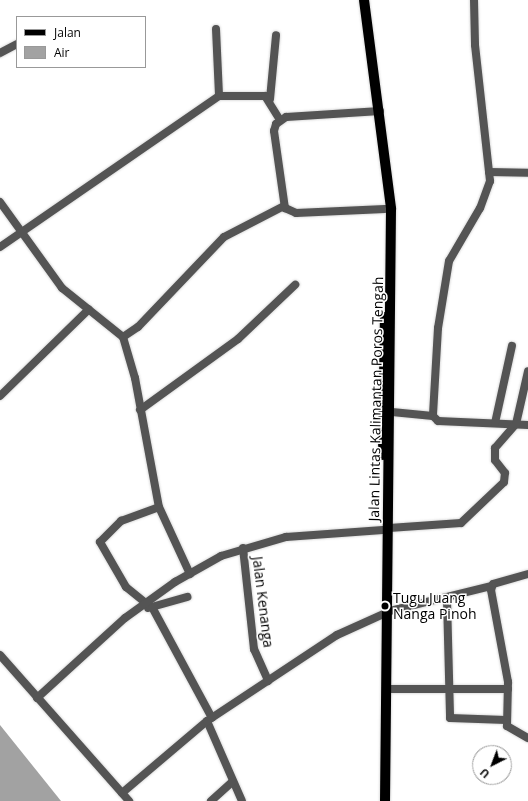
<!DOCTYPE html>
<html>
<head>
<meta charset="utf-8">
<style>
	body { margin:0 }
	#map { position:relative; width:528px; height:801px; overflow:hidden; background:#fff; font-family:"Open Sans",sans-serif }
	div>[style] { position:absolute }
	.water>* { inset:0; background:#a2a2a2 }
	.roads { filter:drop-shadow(0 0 1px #dbdbdb) drop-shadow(0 0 1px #dbdbdb) }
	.minor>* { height:8px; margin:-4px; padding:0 4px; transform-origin:4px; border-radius:4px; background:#545454 }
	.major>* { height:10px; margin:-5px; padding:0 5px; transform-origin:5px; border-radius:5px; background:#000 }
	.dots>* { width:11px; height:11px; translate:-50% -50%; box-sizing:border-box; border:2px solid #fff; border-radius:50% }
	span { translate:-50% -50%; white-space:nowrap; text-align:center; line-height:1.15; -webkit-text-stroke:3px #fff; paint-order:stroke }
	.street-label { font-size:14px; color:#000 }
	.poi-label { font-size:14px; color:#000 }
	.left { translate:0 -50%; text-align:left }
	.legend { position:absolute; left:16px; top:16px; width:130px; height:52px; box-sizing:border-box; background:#fff; border:1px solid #999; margin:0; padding:5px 7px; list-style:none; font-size:12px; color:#000 }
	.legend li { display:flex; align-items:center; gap:8px; height:20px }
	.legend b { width:20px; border:1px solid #999 }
	.north { position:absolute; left:472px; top:745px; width:40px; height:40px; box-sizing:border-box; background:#fff; border:1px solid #999; border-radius:50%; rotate:222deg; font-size:11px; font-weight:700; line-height:16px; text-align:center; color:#000 }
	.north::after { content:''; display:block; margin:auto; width:14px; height:18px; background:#000; clip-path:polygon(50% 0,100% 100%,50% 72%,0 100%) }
</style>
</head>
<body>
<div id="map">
	<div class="water">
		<div style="clip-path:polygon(0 725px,61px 801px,0 801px)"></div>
	</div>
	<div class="roads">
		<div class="minor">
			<div style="left:474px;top:0;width:45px;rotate:88.7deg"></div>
			<div style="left:475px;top:45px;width:137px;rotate:83.7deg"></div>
			<div style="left:490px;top:181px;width:29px;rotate:110deg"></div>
			<div style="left:480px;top:208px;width:61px;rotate:120.3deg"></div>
			<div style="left:449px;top:261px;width:68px;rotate:99.3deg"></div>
			<div style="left:438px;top:328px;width:88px;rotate:93.3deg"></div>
			<div style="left:433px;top:416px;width:7px;rotate:45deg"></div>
			<div style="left:438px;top:421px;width:90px;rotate:2.5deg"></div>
			<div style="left:216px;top:29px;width:67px;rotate:87.4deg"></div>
			<div style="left:0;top:53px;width:19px;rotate:-28deg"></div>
			<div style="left:270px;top:99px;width:64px;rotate:-84.6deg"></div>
			<div style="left:380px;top:111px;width:94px;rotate:176.3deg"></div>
			<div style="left:286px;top:117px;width:12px;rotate:145deg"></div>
			<div style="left:276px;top:124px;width:7px;rotate:106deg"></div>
			<div style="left:274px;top:131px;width:78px;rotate:81.9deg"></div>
			<div style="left:285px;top:208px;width:12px;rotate:24deg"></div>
			<div style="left:296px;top:213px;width:89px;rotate:-2.6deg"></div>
			<div style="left:489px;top:172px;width:39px;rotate:1deg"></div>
			<div style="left:0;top:202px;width:106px;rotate:54.2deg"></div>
			<div style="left:62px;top:288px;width:78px;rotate:38.8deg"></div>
			<div style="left:123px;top:337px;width:43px;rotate:73.7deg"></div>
			<div style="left:135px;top:378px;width:131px;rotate:79.5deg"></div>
			<div style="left:159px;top:507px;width:74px;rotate:65.2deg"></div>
			<div style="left:0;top:247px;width:266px;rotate:-34.6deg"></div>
			<div style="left:219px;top:96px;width:46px"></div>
			<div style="left:265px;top:96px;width:28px;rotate:58deg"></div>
			<div style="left:123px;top:337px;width:18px;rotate:-34deg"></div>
			<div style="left:138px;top:327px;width:124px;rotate:-46.3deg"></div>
			<div style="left:224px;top:237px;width:68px;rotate:-27.3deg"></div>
			<div style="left:0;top:396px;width:124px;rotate:-44.3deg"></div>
			<div style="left:140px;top:410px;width:121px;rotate:-35.9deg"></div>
			<div style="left:238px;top:339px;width:79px;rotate:-43.5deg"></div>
			<div style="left:392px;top:412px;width:41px;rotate:5.6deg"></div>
			<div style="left:495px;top:423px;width:79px;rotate:-77.6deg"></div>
			<div style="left:389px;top:528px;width:72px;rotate:-4deg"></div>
			<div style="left:461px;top:523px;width:59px;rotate:-43.6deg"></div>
			<div style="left:504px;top:482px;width:9px;rotate:-84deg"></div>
			<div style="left:505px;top:473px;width:16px;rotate:-128deg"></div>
			<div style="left:495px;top:460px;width:12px;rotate:-90deg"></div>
			<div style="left:495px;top:448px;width:32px;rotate:-49deg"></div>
			<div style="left:516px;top:424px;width:54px;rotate:-77.2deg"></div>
			<div style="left:243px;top:548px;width:102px;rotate:83.8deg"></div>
			<div style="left:254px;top:649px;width:35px;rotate:66deg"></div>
			<div style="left:528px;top:574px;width:36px;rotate:164deg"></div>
			<div style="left:493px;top:584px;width:6px;rotate:108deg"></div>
			<div style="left:491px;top:590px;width:94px;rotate:79.5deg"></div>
			<div style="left:508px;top:682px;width:44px;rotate:91.3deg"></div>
			<div style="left:507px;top:726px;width:24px;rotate:30deg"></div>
			<div style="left:447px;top:600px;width:118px;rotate:88.5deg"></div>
			<div style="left:450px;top:718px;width:56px;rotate:2deg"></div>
			<div style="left:147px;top:604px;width:27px;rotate:-141deg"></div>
			<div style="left:126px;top:587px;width:52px;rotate:-120deg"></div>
			<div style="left:100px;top:542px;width:30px;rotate:-45deg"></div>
			<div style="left:121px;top:521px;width:40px;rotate:-20.2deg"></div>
			<div style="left:152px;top:607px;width:126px;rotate:61.6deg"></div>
			<div style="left:148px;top:608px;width:41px;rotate:-15.8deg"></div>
			<div style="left:0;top:655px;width:195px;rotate:48.5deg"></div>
			<div style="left:388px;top:689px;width:120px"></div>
			<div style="left:37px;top:698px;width:119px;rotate:-42.3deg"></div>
			<div style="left:125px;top:618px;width:62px;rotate:-35.8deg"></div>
			<div style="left:175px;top:582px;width:53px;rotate:-29.5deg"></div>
			<div style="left:221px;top:556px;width:68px;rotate:-16.3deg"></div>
			<div style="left:286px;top:537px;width:97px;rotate:-4.1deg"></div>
			<div style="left:207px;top:721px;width:87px;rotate:66.4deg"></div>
			<div style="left:122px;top:793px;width:111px;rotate:-40.3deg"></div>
			<div style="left:207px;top:721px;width:156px;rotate:-33.5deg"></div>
			<div style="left:337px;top:635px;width:58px;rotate:-24.4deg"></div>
			<div style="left:390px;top:611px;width:104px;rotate:-13.9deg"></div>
			<div style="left:211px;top:801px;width:28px;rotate:-42deg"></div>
		</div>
		<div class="major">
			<div style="left:364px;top:0;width:211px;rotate:82.6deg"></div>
			<div style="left:391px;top:209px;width:592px;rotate:90.58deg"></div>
			<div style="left:383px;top:455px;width:138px;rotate:-89.2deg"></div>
		</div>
	</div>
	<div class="dots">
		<div style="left:385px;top:606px;background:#000"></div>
	</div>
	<div class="street-label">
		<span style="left:376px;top:399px;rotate:-89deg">Jalan Lintas Kalimantan Poros Tengah</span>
		<span style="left:263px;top:602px;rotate:83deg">Jalan Kenanga</span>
	</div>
	<div class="poi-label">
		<span class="left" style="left:393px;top:606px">Tugu Juang<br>Nanga Pinoh</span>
	</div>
	<ul class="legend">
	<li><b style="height:5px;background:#000"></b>Jalan</li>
	<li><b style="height:11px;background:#a2a2a2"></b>Air</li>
	</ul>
	<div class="north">U</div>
</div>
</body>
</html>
